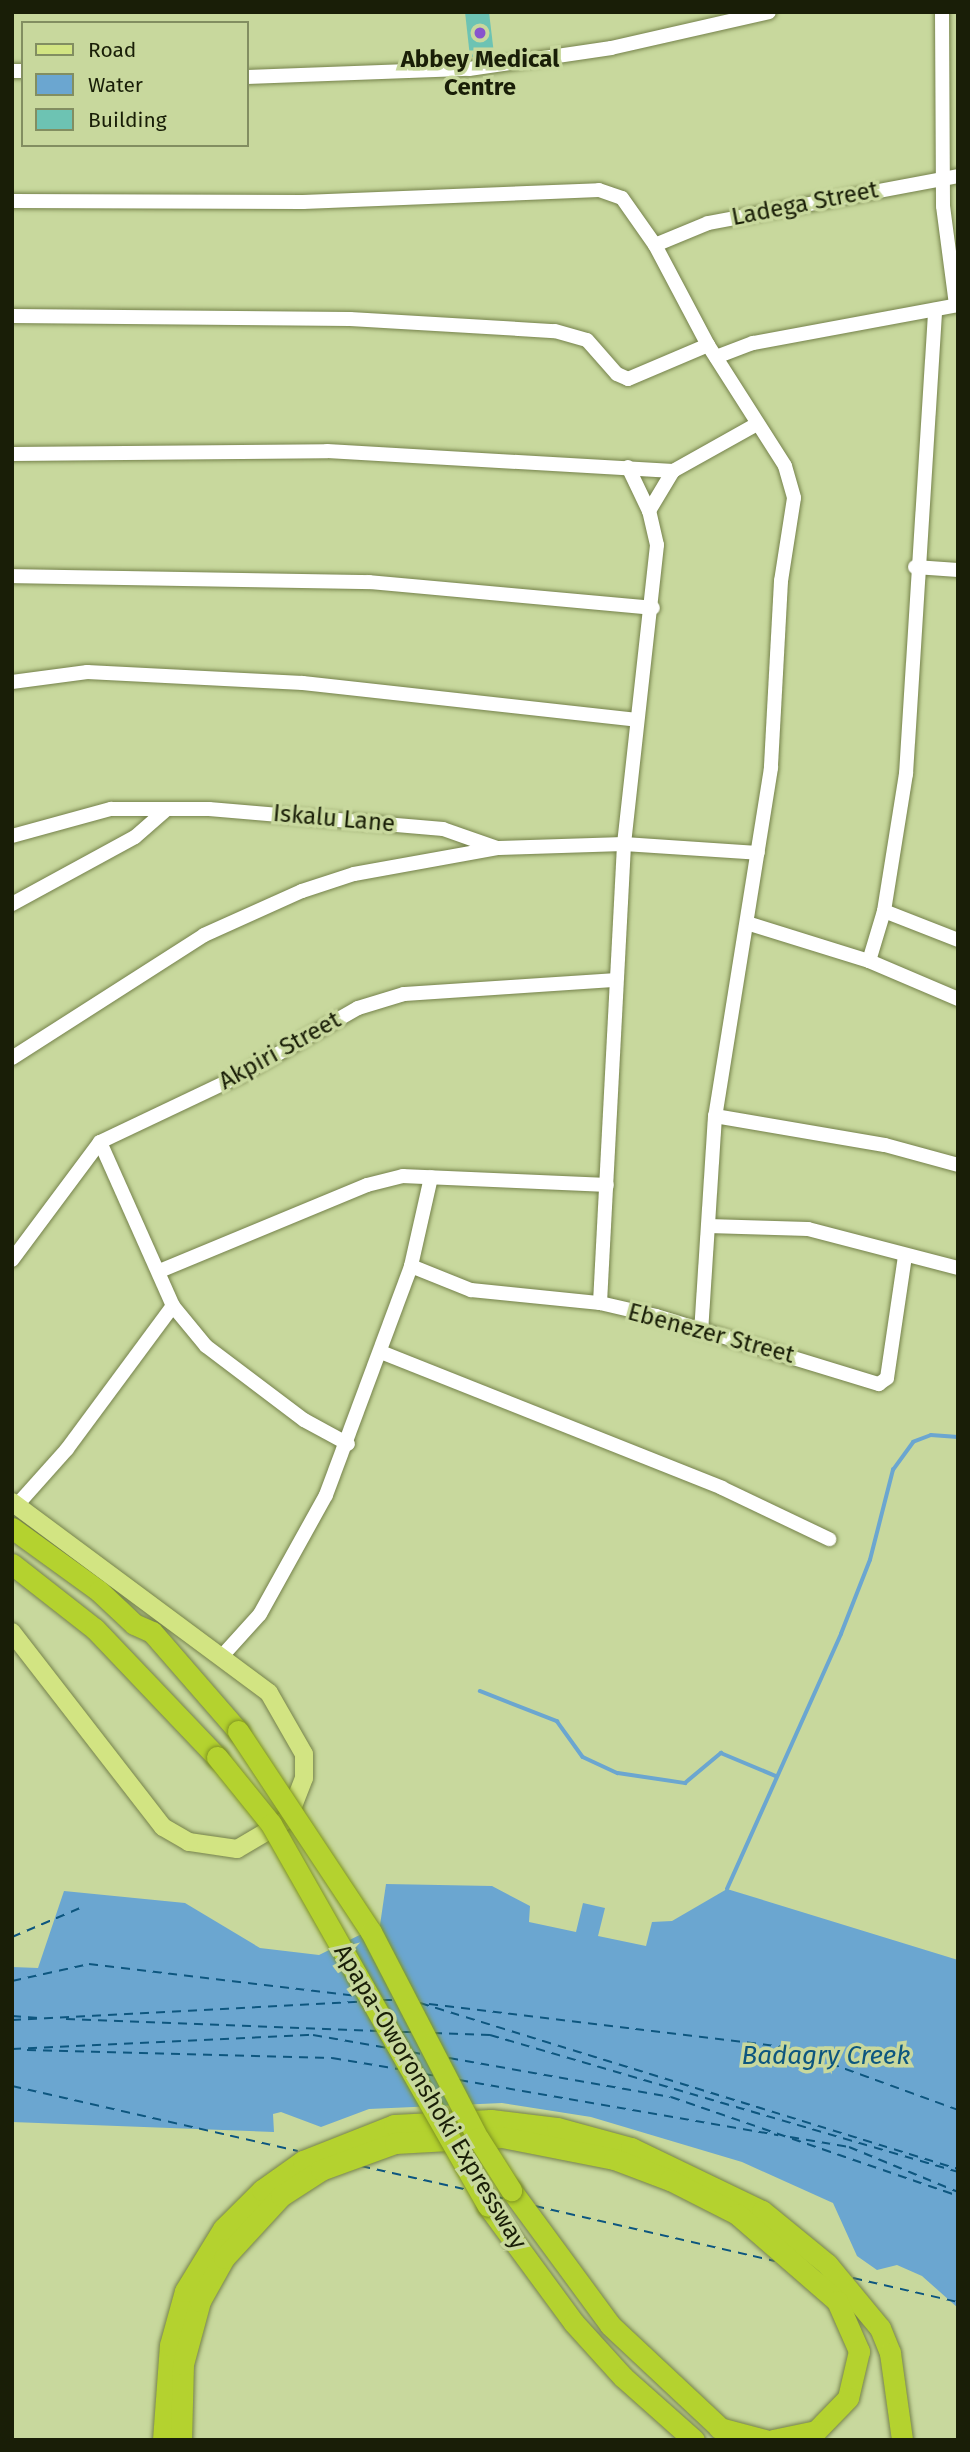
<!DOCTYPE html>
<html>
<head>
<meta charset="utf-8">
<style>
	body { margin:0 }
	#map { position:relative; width:970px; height:2452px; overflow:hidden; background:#c8d89d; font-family:"Fira Sans",sans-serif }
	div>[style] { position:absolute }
	.water>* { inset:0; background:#6ba6d0 }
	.stream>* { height:3.5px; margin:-1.75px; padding:0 1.75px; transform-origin:1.75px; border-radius:1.75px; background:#6ba6d0 }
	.ferry>* { height:2px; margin-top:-1px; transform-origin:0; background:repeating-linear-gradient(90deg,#0d567f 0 9px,transparent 0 16px) }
	.building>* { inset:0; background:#6dc3b3 }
	.roads { filter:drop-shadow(0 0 2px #75824b) drop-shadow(0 0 2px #75824b) }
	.minor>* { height:14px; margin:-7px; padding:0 7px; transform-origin:7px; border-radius:7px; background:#fff }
	.major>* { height:18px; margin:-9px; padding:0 9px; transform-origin:9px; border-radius:9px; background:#d2e482 }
	.highway>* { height:21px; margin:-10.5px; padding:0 10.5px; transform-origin:10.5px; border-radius:10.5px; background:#b4d22f }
	.bridges { filter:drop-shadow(0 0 2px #7e9321) drop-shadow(0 0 2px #7e9321) }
	.highway-bridge>* { height:21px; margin:-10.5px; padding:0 10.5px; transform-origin:10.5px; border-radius:10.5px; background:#b4d22f }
	.dots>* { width:19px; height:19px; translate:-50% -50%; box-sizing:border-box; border:4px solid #c8d89d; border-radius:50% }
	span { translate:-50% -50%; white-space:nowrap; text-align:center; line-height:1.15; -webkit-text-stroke:7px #c8d89d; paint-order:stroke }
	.poi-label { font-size:24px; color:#191e07; font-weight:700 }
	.street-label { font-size:24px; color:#191e07 }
	.water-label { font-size:26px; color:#0d567f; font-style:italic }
	.frame { position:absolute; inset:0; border:14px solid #191e07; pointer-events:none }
	.legend { position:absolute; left:21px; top:21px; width:228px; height:126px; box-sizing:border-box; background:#c8d89d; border:2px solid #828e61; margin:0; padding:9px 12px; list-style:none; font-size:21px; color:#191e07 }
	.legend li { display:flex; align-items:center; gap:14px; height:35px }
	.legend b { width:35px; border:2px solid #828e61 }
</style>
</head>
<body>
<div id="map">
	<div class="water">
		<div style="clip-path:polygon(386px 1884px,492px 1886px,530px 1906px,529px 1922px,576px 1932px,583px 1903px,605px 1908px,598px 1936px,646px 1946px,652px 1922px,672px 1921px,727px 1889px,958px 1960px,958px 2308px,922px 2276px,897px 2265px,877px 2270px,857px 2256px,833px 2203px,742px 2162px,591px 2117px,502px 2103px,369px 2109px,321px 2127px,281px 2112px,273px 2114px,274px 2132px,12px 2122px,12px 1967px,38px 1968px,64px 1891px,185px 1903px,260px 1948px,319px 1955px,380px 1925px)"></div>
	</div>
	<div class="stream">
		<div style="left:480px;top:1691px;width:83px;rotate:21.3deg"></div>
		<div style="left:557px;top:1721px;width:44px;rotate:54.2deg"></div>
		<div style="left:583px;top:1757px;width:38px;rotate:25deg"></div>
		<div style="left:618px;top:1773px;width:68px;rotate:8.5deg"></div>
		<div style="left:685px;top:1783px;width:47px;rotate:-39.8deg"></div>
		<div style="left:721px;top:1753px;width:60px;rotate:22.7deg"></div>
		<div style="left:727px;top:1889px;width:279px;rotate:-65.9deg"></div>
		<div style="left:841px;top:1634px;width:79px;rotate:-68.6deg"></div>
		<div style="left:870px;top:1560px;width:93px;rotate:-75.7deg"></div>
		<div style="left:893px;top:1470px;width:34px;rotate:-54deg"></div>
		<div style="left:913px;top:1442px;width:19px;rotate:-21deg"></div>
		<div style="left:931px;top:1435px;width:27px;rotate:4deg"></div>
	</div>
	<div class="ferry">
		<div style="left:12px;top:1937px;width:74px;rotate:-23.1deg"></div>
		<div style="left:12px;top:1981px;width:79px;rotate:-12.4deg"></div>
		<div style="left:89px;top:1964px;width:270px;rotate:6.8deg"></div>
		<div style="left:383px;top:2000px;width:11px"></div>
		<div style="left:420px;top:2003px;width:563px;rotate:17.15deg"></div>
		<div style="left:429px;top:2004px;width:359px;rotate:6.9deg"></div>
		<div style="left:785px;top:2047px;width:184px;rotate:20deg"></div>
		<div style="left:12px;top:2016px;width:27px;rotate:4deg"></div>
		<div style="left:66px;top:2019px;width:312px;rotate:2.2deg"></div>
		<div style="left:12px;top:2020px;width:347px;rotate:-3deg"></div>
		<div style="left:402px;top:2032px;width:11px"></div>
		<div style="left:433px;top:2033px;width:57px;rotate:2deg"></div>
		<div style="left:490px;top:2035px;width:488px;rotate:16.3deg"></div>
		<div style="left:12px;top:2049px;width:301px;rotate:-2.7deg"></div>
		<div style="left:313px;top:2035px;width:76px;rotate:9.8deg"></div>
		<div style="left:27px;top:2050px;width:305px;rotate:1.5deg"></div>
		<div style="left:332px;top:2058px;width:67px;rotate:9.5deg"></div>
		<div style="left:411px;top:2052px;width:11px;rotate:10deg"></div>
		<div style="left:449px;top:2058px;width:225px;rotate:10deg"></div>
		<div style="left:671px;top:2097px;width:304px;rotate:19deg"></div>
		<div style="left:424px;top:2074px;width:12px;rotate:9deg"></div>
		<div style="left:459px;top:2080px;width:324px;rotate:9.8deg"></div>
		<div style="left:12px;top:2086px;width:293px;rotate:12.8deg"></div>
		<div style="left:790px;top:2137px;width:60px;rotate:9.6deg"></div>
		<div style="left:849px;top:2147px;width:118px;rotate:22.4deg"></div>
		<div style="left:361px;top:2166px;width:110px;rotate:12.6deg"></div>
		<div style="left:494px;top:2196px;width:12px;rotate:14deg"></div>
		<div style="left:535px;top:2206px;width:246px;rotate:12.9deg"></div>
		<div style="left:853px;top:2278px;width:108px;rotate:12.9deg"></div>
	</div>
	<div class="building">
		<div style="clip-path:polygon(465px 12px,489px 12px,494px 54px,470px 57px)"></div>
	</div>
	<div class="roads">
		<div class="minor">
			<div style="left:942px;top:12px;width:194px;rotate:89.7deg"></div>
			<div style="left:943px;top:206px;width:100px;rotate:82.5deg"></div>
			<div style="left:12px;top:71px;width:11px"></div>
			<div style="left:247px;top:77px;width:222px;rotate:-2.1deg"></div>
			<div style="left:469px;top:69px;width:144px;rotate:-8.4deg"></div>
			<div style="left:611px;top:48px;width:162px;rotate:-12.8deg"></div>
			<div style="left:12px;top:201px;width:291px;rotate:0.2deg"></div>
			<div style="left:303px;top:202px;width:296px;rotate:-2.3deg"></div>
			<div style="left:599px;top:190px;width:24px;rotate:19deg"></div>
			<div style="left:622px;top:198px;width:57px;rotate:54.9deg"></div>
			<div style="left:655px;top:245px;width:113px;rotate:62.1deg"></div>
			<div style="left:708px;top:345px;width:143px;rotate:57.5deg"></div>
			<div style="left:785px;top:466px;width:33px;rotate:74deg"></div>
			<div style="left:794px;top:498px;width:84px;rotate:98.9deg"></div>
			<div style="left:781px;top:581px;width:187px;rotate:93.1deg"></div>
			<div style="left:771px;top:768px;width:352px;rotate:99.1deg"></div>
			<div style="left:715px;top:1116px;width:215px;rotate:93.7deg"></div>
			<div style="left:655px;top:245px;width:57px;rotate:-22.5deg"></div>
			<div style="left:708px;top:223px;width:254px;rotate:-10.6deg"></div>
			<div style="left:12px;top:316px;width:338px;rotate:0.5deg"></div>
			<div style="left:350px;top:319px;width:205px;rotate:3.4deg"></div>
			<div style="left:555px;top:331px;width:33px;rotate:16deg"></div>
			<div style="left:587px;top:340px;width:45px;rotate:48.6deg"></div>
			<div style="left:617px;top:374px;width:12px;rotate:24deg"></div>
			<div style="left:628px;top:379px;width:87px;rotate:-23deg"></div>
			<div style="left:716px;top:357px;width:40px;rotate:-21deg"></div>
			<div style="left:753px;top:343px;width:208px;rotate:-10.5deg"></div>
			<div style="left:12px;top:454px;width:315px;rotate:-0.5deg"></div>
			<div style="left:327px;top:451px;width:347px;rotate:3.3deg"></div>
			<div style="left:673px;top:471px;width:96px;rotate:-29.2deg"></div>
			<div style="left:628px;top:467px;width:49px;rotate:64.5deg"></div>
			<div style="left:915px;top:567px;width:43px;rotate:4deg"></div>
			<div style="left:12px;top:576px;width:357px;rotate:1deg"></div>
			<div style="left:369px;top:582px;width:285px;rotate:5.2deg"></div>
			<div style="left:12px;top:682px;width:76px;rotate:-7.6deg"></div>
			<div style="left:87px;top:672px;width:216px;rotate:2.9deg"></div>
			<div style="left:303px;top:683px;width:336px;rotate:6.3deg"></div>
			<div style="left:12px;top:836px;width:103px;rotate:-15.3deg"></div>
			<div style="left:111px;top:809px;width:98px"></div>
			<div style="left:209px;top:809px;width:235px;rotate:4.9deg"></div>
			<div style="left:443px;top:829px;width:57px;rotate:19.4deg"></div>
			<div style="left:12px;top:904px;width:140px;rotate:-28.6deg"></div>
			<div style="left:135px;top:837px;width:41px;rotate:-41.1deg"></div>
			<div style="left:884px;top:911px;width:79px;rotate:21.4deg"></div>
			<div style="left:750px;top:924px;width:125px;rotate:17.3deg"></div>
			<div style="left:869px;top:961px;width:97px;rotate:23.1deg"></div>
			<div style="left:869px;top:961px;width:52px;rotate:-73.3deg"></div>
			<div style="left:884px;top:911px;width:139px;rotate:-80.9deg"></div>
			<div style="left:906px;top:774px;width:465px;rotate:-86.4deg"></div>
			<div style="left:12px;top:1058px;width:228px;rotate:-32.6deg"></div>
			<div style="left:204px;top:935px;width:107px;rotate:-24.2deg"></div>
			<div style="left:302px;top:891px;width:55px;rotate:-18.1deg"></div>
			<div style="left:354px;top:874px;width:147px;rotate:-10.2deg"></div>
			<div style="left:499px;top:848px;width:125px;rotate:-1.8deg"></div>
			<div style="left:624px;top:844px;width:134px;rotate:3.8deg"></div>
			<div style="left:715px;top:1116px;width:172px;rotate:9.7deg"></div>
			<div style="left:885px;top:1145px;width:76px;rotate:15.3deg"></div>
			<div style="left:100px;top:1142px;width:180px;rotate:66deg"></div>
			<div style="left:173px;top:1306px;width:52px;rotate:50.5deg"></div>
			<div style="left:206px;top:1346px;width:123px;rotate:37.1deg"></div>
			<div style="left:304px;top:1420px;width:50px;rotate:28.6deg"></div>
			<div style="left:708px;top:1226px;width:100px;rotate:1.7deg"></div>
			<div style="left:808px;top:1229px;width:155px;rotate:14.6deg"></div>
			<div style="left:12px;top:1260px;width:147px;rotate:-53.3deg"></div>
			<div style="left:100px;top:1142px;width:156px;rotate:-25.4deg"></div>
			<div style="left:241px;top:1075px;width:135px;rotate:-29.8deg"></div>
			<div style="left:358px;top:1008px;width:48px;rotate:-16.9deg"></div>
			<div style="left:404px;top:994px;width:210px;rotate:-3.8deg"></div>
			<div style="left:411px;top:1266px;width:65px;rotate:21.8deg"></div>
			<div style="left:471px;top:1290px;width:130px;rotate:5.8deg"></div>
			<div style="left:600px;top:1303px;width:57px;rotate:13.1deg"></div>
			<div style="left:656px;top:1316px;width:233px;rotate:17deg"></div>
			<div style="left:879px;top:1384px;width:10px;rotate:-37deg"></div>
			<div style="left:887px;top:1378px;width:123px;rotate:-81.6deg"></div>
			<div style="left:162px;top:1270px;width:222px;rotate:-22.5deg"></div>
			<div style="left:367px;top:1185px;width:37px;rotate:-14deg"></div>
			<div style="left:403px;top:1176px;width:204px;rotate:2.5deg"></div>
			<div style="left:600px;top:1303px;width:460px;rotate:-87deg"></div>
			<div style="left:624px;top:844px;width:301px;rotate:-83.7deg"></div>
			<div style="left:657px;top:545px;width:35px;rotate:-103deg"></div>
			<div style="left:649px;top:511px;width:47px;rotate:-59deg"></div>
			<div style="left:381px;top:1352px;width:367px;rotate:21.7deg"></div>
			<div style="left:722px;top:1488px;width:119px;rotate:25.5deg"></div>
			<div style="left:17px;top:1505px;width:75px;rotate:-48.2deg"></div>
			<div style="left:67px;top:1449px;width:178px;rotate:-53.5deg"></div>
			<div style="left:223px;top:1655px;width:55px;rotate:-47.9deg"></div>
			<div style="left:260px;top:1614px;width:136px;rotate:-61deg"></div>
			<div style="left:326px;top:1495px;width:244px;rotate:-69.6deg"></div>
			<div style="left:411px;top:1266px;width:91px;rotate:-77.3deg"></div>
		</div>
		<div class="major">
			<div style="left:12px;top:1502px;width:320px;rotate:36.6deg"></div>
			<div style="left:269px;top:1693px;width:70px;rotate:60.2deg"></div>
			<div style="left:304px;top:1754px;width:24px;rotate:90deg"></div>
			<div style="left:304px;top:1778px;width:44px;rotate:111.3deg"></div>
			<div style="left:288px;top:1819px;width:59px;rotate:149.5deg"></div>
			<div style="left:237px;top:1849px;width:49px;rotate:-171.7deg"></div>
			<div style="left:189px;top:1842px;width:30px;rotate:-150deg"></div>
			<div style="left:163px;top:1827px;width:247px;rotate:-127.8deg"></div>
		</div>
		<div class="highway">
			<div style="left:12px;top:1528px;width:107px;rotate:35.9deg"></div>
			<div style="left:99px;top:1591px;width:48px;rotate:43.3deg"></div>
			<div style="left:134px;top:1624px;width:20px;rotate:24deg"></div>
			<div style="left:152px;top:1632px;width:131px;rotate:49deg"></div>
			<div style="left:12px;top:1564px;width:105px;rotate:38.1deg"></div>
			<div style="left:95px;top:1629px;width:177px;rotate:46.4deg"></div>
			<div style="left:511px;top:2190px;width:167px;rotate:53.7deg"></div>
			<div style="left:610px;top:2325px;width:168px;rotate:43.1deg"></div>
			<div style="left:488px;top:2206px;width:145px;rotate:53.7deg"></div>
			<div style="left:574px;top:2323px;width:73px;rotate:47.8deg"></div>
			<div style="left:623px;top:2377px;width:95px;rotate:41.6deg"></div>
			<div style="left:719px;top:2428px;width:48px;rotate:14.6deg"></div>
			<div style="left:163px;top:2440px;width:95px;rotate:-85.8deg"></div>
			<div style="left:170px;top:2345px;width:56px;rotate:-74.5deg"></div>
			<div style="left:185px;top:2291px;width:73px;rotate:-58.5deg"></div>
			<div style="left:223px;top:2229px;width:55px;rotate:-45deg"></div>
			<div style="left:262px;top:2190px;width:50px;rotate:-35.3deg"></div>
			<div style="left:303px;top:2161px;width:98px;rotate:-21.6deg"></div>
			<div style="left:394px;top:2125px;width:97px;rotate:-3deg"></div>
			<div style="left:491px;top:2120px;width:66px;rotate:6.9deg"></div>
			<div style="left:557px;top:2128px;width:77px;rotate:15.1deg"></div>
			<div style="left:631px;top:2148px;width:145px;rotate:25.7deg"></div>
			<div style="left:762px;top:2211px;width:84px;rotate:39.2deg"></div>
			<div style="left:827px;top:2264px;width:83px;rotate:50.4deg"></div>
			<div style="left:880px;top:2328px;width:27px;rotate:68deg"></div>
			<div style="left:890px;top:2353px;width:88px;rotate:82.1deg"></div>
			<div style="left:181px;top:2440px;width:76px;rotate:-88.5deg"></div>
			<div style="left:183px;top:2364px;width:65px;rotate:-74.9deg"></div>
			<div style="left:200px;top:2301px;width:49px;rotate:-60.8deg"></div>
			<div style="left:224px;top:2258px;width:84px;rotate:-47.4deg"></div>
			<div style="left:281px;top:2196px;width:48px;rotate:-33deg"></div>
			<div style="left:321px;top:2170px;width:79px;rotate:-20deg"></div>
			<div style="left:395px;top:2143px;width:107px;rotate:-3.2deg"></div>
			<div style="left:502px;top:2137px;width:114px;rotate:11.1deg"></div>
			<div style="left:614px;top:2159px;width:60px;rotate:20.6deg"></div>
			<div style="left:670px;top:2180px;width:75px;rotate:26.9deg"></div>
			<div style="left:737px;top:2214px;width:133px;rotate:41deg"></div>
			<div style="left:837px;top:2301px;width:55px;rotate:66.3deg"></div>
			<div style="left:859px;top:2351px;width:48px;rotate:103.2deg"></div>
			<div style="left:848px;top:2398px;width:46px;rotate:134.1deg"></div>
			<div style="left:816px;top:2431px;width:44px;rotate:168.2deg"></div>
		</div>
	</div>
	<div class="bridges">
		<div class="highway-bridge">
			<div style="left:238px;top:1731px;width:241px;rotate:56.5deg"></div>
			<div style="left:371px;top:1932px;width:232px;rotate:62.6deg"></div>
			<div style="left:478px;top:2138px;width:62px;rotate:57.6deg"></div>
			<div style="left:217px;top:1757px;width:86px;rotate:51.1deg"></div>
			<div style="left:271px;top:1824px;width:439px;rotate:60.4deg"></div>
		</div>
	</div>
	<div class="dots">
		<div style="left:480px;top:33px;background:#8754cd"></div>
	</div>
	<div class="poi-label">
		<span style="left:480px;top:74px">Abbey Medical<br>Centre</span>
	</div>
	<div class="street-label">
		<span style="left:805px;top:204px;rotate:-11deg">Ladega Street</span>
		<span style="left:334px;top:819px;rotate:5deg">Iskalu Lane</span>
		<span style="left:280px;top:1051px;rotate:-29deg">Akpiri Street</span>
		<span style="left:711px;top:1334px;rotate:15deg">Ebenezer Street</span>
		<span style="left:430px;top:2097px;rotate:59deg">Apapa-Oworonshoki Expressway</span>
	</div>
	<div class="water-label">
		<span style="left:826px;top:2056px">Badagry Creek</span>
	</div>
	<div class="frame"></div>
	<ul class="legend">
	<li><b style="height:9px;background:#d2e482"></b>Road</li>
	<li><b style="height:19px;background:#6ba6d0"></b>Water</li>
	<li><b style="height:19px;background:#6dc3b3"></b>Building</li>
	</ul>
</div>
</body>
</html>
